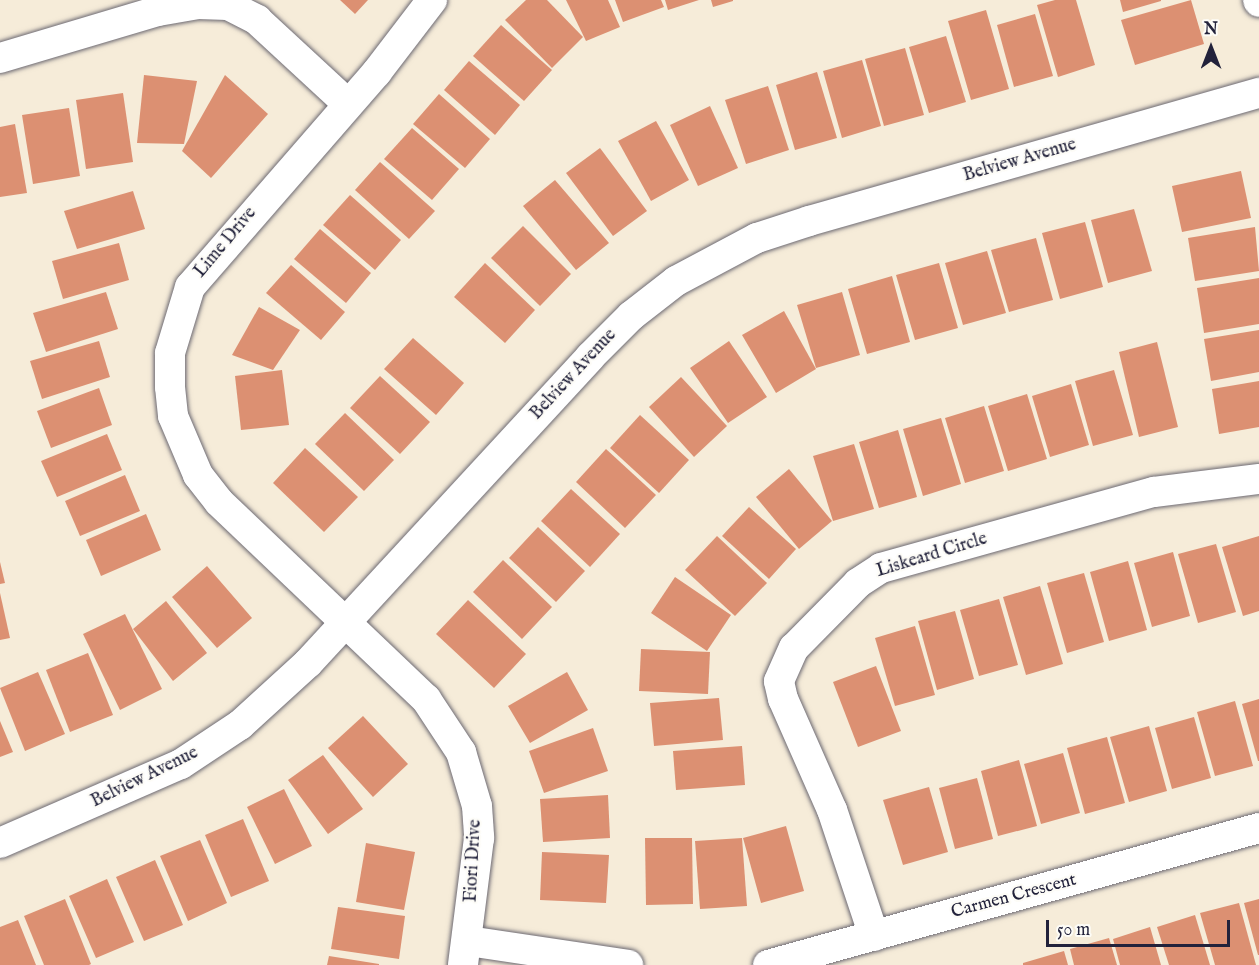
<!DOCTYPE html>
<html>
<head>
<meta charset="utf-8">
<style>
	body { margin:0 }
	#map { position:relative; width:1259px; height:965px; overflow:hidden; background:#f6ecd9; font-family:"IM FELL English",serif }
	div>[style] { position:absolute }
	.building>* { inset:0; background:#dc9072 }
	.roads { filter:drop-shadow(0 0 2px #6c6972) drop-shadow(0 0 2px #6c6972) }
	.minor>* { height:30px; margin:-15px; padding:0 15px; transform-origin:15px; border-radius:15px; background:#fff }
	span { translate:-50% -50%; white-space:nowrap; text-align:center; line-height:1.15; -webkit-text-stroke:4.5px #fdfcf7; paint-order:stroke }
	.street-label { font-size:18px; color:#22223b }
	.north { position:absolute; left:1181px; top:18px; width:60px; height:60px; -webkit-text-stroke:4px #fdfcf7; paint-order:stroke; rotate:0deg; font-size:16px; font-weight:700; line-height:24px; text-align:center; color:#22223b }
	.north::after { content:''; display:block; margin:auto; width:21px; height:27px; background:#22223b; clip-path:polygon(50% 0,100% 100%,50% 72%,0 100%) }
	.scale { position:absolute; left:1046px; top:920px; width:184px; height:27px; box-sizing:border-box; border:3px solid #22223b; border-top:0; padding-left:8px; font-size:18px; line-height:21px; white-space:nowrap; color:#22223b; -webkit-text-stroke:4px #fdfcf7; paint-order:stroke }
</style>
</head>
<body>
<div id="map">
	<div class="building">
		<div style="clip-path:polygon(340px 0,368px 0,355px 14px)"></div>
		<div style="clip-path:polygon(526px 0,547px 0,583px 37px,552px 68px,505px 20px)"></div>
		<div style="clip-path:polygon(566px 0,608px 0,620px 27px,586px 41px)"></div>
		<div style="clip-path:polygon(615px 0,661px 0,664px 7px,623px 22px)"></div>
		<div style="clip-path:polygon(665px 0,699px 0,668px 10px)"></div>
		<div style="clip-path:polygon(711px 0,733px 0,733px 1px,713px 7px)"></div>
		<div style="clip-path:polygon(1055px 0,1076px 0,1095px 65px,1058px 77px,1037px 5px)"></div>
		<div style="clip-path:polygon(1120px 0,1161px 0,1161px 1px,1123px 12px)"></div>
		<div style="clip-path:polygon(1191px 0,1204px 44px,1135px 65px,1121px 20px)"></div>
		<div style="clip-path:polygon(986px 10px,1009px 89px,971px 100px,948px 21px)"></div>
		<div style="clip-path:polygon(1035px 14px,1053px 76px,1014px 87px,997px 25px)"></div>
		<div style="clip-path:polygon(501px 25px,552px 70px,524px 101px,473px 56px)"></div>
		<div style="clip-path:polygon(946px 36px,966px 102px,929px 113px,909px 47px)"></div>
		<div style="clip-path:polygon(905px 48px,924px 115px,884px 126px,865px 59px)"></div>
		<div style="clip-path:polygon(862px 60px,881px 126px,842px 138px,823px 71px)"></div>
		<div style="clip-path:polygon(469px 61px,520px 105px,495px 135px,444px 90px)"></div>
		<div style="clip-path:polygon(817px 72px,837px 138px,795px 150px,776px 85px)"></div>
		<div style="clip-path:polygon(144px 75px,197px 81px,184px 144px,137px 143px)"></div>
		<div style="clip-path:polygon(225px 75px,268px 114px,211px 178px,182px 151px)"></div>
		<div style="clip-path:polygon(768px 86px,789px 150px,746px 164px,725px 100px)"></div>
		<div style="clip-path:polygon(123px 93px,133px 162px,86px 169px,76px 100px)"></div>
		<div style="clip-path:polygon(439px 94px,490px 139px,465px 168px,413px 124px)"></div>
		<div style="clip-path:polygon(710px 106px,738px 168px,698px 186px,670px 125px)"></div>
		<div style="clip-path:polygon(69px 108px,80px 176px,33px 184px,22px 115px)"></div>
		<div style="clip-path:polygon(656px 121px,689px 180px,651px 201px,618px 141px)"></div>
		<div style="clip-path:polygon(15px 124px,27px 193px,0 197px,0 127px)"></div>
		<div style="clip-path:polygon(412px 128px,459px 169px,432px 200px,384px 159px)"></div>
		<div style="clip-path:polygon(600px 148px,647px 211px,613px 236px,566px 173px)"></div>
		<div style="clip-path:polygon(380px 162px,435px 211px,409px 239px,355px 190px)"></div>
		<div style="clip-path:polygon(1241px 171px,1251px 218px,1182px 232px,1172px 186px)"></div>
		<div style="clip-path:polygon(555px 180px,609px 243px,576px 270px,523px 206px)"></div>
		<div style="clip-path:polygon(133px 191px,145px 229px,77px 249px,64px 211px)"></div>
		<div style="clip-path:polygon(350px 195px,401px 240px,375px 270px,323px 225px)"></div>
		<div style="clip-path:polygon(1134px 209px,1152px 271px,1108px 283px,1091px 220px)"></div>
		<div style="clip-path:polygon(1085px 222px,1103px 287px,1060px 299px,1042px 233px)"></div>
		<div style="clip-path:polygon(523px 226px,571px 274px,540px 306px,491px 258px)"></div>
		<div style="clip-path:polygon(1255px 227px,1259px 271px,1195px 281px,1188px 238px)"></div>
		<div style="clip-path:polygon(320px 229px,371px 273px,346px 303px,294px 259px)"></div>
		<div style="clip-path:polygon(1036px 238px,1053px 300px,1009px 312px,991px 250px)"></div>
		<div style="clip-path:polygon(119px 243px,129px 280px,63px 299px,52px 261px)"></div>
		<div style="clip-path:polygon(987px 251px,1006px 313px,963px 325px,945px 263px)"></div>
		<div style="clip-path:polygon(485px 263px,535px 310px,505px 343px,454px 297px)"></div>
		<div style="clip-path:polygon(939px 263px,958px 328px,915px 340px,896px 275px)"></div>
		<div style="clip-path:polygon(291px 265px,345px 312px,321px 340px,266px 293px)"></div>
		<div style="clip-path:polygon(892px 276px,910px 342px,867px 354px,848px 289px)"></div>
		<div style="clip-path:polygon(1259px 278px,1259px 324px,1204px 333px,1197px 288px)"></div>
		<div style="clip-path:polygon(106px 292px,118px 329px,46px 352px,33px 313px)"></div>
		<div style="clip-path:polygon(842px 292px,860px 355px,816px 368px,797px 305px)"></div>
		<div style="clip-path:polygon(259px 307px,300px 330px,273px 370px,232px 355px)"></div>
		<div style="clip-path:polygon(784px 311px,816px 369px,776px 393px,742px 335px)"></div>
		<div style="clip-path:polygon(1259px 330px,1259px 372px,1211px 381px,1204px 339px)"></div>
		<div style="clip-path:polygon(413px 338px,464px 383px,436px 415px,384px 369px)"></div>
		<div style="clip-path:polygon(99px 341px,110px 377px,42px 399px,30px 361px)"></div>
		<div style="clip-path:polygon(729px 341px,767px 397px,728px 423px,690px 368px)"></div>
		<div style="clip-path:polygon(1157px 342px,1178px 427px,1139px 437px,1119px 352px)"></div>
		<div style="clip-path:polygon(282px 370px,289px 425px,241px 430px,235px 376px)"></div>
		<div style="clip-path:polygon(1114px 370px,1133px 435px,1093px 446px,1075px 381px)"></div>
		<div style="clip-path:polygon(380px 376px,430px 422px,400px 454px,350px 408px)"></div>
		<div style="clip-path:polygon(681px 377px,727px 426px,694px 457px,649px 407px)"></div>
		<div style="clip-path:polygon(1259px 381px,1259px 427px,1219px 434px,1212px 389px)"></div>
		<div style="clip-path:polygon(1071px 384px,1089px 445px,1050px 457px,1032px 396px)"></div>
		<div style="clip-path:polygon(99px 388px,112px 425px,51px 448px,37px 411px)"></div>
		<div style="clip-path:polygon(1027px 394px,1047px 459px,1008px 471px,988px 406px)"></div>
		<div style="clip-path:polygon(984px 406px,1004px 471px,965px 483px,945px 418px)"></div>
		<div style="clip-path:polygon(345px 413px,394px 460px,364px 491px,315px 444px)"></div>
		<div style="clip-path:polygon(640px 415px,689px 460px,659px 493px,610px 448px)"></div>
		<div style="clip-path:polygon(941px 418px,961px 484px,923px 496px,903px 429px)"></div>
		<div style="clip-path:polygon(898px 430px,917px 497px,879px 508px,859px 442px)"></div>
		<div style="clip-path:polygon(107px 434px,122px 470px,57px 497px,41px 461px)"></div>
		<div style="clip-path:polygon(854px 444px,874px 509px,833px 521px,813px 456px)"></div>
		<div style="clip-path:polygon(305px 448px,358px 497px,324px 532px,273px 483px)"></div>
		<div style="clip-path:polygon(606px 449px,656px 495px,625px 528px,576px 482px)"></div>
		<div style="clip-path:polygon(789px 469px,832px 521px,799px 549px,756px 497px)"></div>
		<div style="clip-path:polygon(125px 475px,140px 511px,80px 536px,65px 501px)"></div>
		<div style="clip-path:polygon(571px 489px,620px 534px,590px 567px,541px 521px)"></div>
		<div style="clip-path:polygon(749px 507px,796px 549px,769px 579px,722px 536px)"></div>
		<div style="clip-path:polygon(146px 514px,161px 550px,101px 576px,86px 540px)"></div>
		<div style="clip-path:polygon(538px 527px,585px 571px,556px 602px,509px 558px)"></div>
		<div style="clip-path:polygon(717px 536px,767px 583px,735px 616px,685px 570px)"></div>
		<div style="clip-path:polygon(1259px 536px,1259px 611px,1243px 616px,1222px 547px)"></div>
		<div style="clip-path:polygon(1216px 544px,1236px 612px,1198px 623px,1178px 554px)"></div>
		<div style="clip-path:polygon(1173px 552px,1190px 616px,1152px 627px,1134px 563px)"></div>
		<div style="clip-path:polygon(503px 560px,552px 607px,522px 639px,473px 592px)"></div>
		<div style="clip-path:polygon(1128px 561px,1147px 630px,1109px 641px,1090px 572px)"></div>
		<div style="clip-path:polygon(0 562px,5px 583px,0 584px)"></div>
		<div style="clip-path:polygon(207px 566px,252px 618px,217px 648px,172px 597px)"></div>
		<div style="clip-path:polygon(1084px 573px,1104px 642px,1067px 653px,1047px 583px)"></div>
		<div style="clip-path:polygon(675px 577px,731px 615px,707px 651px,651px 613px)"></div>
		<div style="clip-path:polygon(1040px 586px,1063px 664px,1026px 675px,1003px 597px)"></div>
		<div style="clip-path:polygon(0 593px,10px 638px,0 640px)"></div>
		<div style="clip-path:polygon(999px 599px,1018px 665px,979px 676px,960px 610px)"></div>
		<div style="clip-path:polygon(468px 600px,526px 654px,494px 688px,436px 634px)"></div>
		<div style="clip-path:polygon(166px 601px,207px 653px,173px 681px,133px 629px)"></div>
		<div style="clip-path:polygon(955px 611px,974px 679px,937px 690px,918px 621px)"></div>
		<div style="clip-path:polygon(125px 614px,162px 689px,120px 710px,83px 634px)"></div>
		<div style="clip-path:polygon(915px 626px,935px 695px,895px 706px,875px 638px)"></div>
		<div style="clip-path:polygon(641px 649px,710px 652px,708px 694px,639px 691px)"></div>
		<div style="clip-path:polygon(88px 653px,113px 715px,70px 732px,46px 670px)"></div>
		<div style="clip-path:polygon(876px 666px,901px 731px,858px 747px,833px 682px)"></div>
		<div style="clip-path:polygon(38px 672px,65px 734px,25px 751px,0 688px)"></div>
		<div style="clip-path:polygon(567px 672px,588px 710px,530px 743px,508px 706px)"></div>
		<div style="clip-path:polygon(719px 698px,723px 740px,654px 746px,650px 703px)"></div>
		<div style="clip-path:polygon(1259px 699px,1259px 761px,1258px 761px,1242px 704px)"></div>
		<div style="clip-path:polygon(1235px 701px,1253px 766px,1215px 776px,1197px 712px)"></div>
		<div style="clip-path:polygon(363px 716px,408px 764px,373px 797px,328px 748px)"></div>
		<div style="clip-path:polygon(1194px 717px,1211px 778px,1172px 789px,1155px 728px)"></div>
		<div style="clip-path:polygon(0 721px,13px 752px,0 757px)"></div>
		<div style="clip-path:polygon(1149px 726px,1167px 791px,1129px 802px,1110px 737px)"></div>
		<div style="clip-path:polygon(593px 728px,608px 771px,544px 793px,529px 751px)"></div>
		<div style="clip-path:polygon(1107px 737px,1125px 803px,1085px 814px,1067px 748px)"></div>
		<div style="clip-path:polygon(742px 746px,745px 785px,676px 790px,673px 751px)"></div>
		<div style="clip-path:polygon(1063px 753px,1080px 813px,1041px 824px,1024px 764px)"></div>
		<div style="clip-path:polygon(323px 755px,363px 809px,328px 834px,288px 780px)"></div>
		<div style="clip-path:polygon(1019px 760px,1037px 826px,998px 836px,981px 771px)"></div>
		<div style="clip-path:polygon(977px 778px,993px 839px,955px 849px,939px 788px)"></div>
		<div style="clip-path:polygon(929px 787px,948px 852px,903px 865px,883px 800px)"></div>
		<div style="clip-path:polygon(284px 789px,312px 846px,275px 864px,247px 807px)"></div>
		<div style="clip-path:polygon(608px 795px,610px 838px,543px 842px,540px 799px)"></div>
		<div style="clip-path:polygon(243px 819px,269px 881px,231px 897px,205px 835px)"></div>
		<div style="clip-path:polygon(786px 826px,804px 891px,761px 903px,743px 838px)"></div>
		<div style="clip-path:polygon(645px 838px,692px 838px,693px 904px,646px 905px)"></div>
		<div style="clip-path:polygon(742px 838px,747px 906px,700px 909px,695px 841px)"></div>
		<div style="clip-path:polygon(200px 840px,227px 903px,188px 921px,160px 856px)"></div>
		<div style="clip-path:polygon(366px 843px,415px 852px,404px 910px,356px 902px)"></div>
		<div style="clip-path:polygon(542px 852px,609px 855px,606px 903px,540px 900px)"></div>
		<div style="clip-path:polygon(155px 860px,183px 925px,144px 941px,116px 877px)"></div>
		<div style="clip-path:polygon(107px 879px,134px 942px,96px 958px,69px 896px)"></div>
		<div style="clip-path:polygon(65px 899px,91px 964px,89px 965px,44px 965px,24px 916px)"></div>
		<div style="clip-path:polygon(1259px 899px,1259px 955px,1258px 955px,1244px 903px)"></div>
		<div style="clip-path:polygon(1239px 903px,1256px 965px,1215px 965px,1200px 913px)"></div>
		<div style="clip-path:polygon(338px 907px,405px 916px,399px 959px,331px 949px)"></div>
		<div style="clip-path:polygon(1195px 915px,1210px 965px,1169px 965px,1157px 927px)"></div>
		<div style="clip-path:polygon(18px 920px,36px 965px,0 965px,0 927px)"></div>
		<div style="clip-path:polygon(1150px 927px,1161px 965px,1120px 965px,1113px 939px)"></div>
		<div style="clip-path:polygon(1109px 938px,1117px 965px,1074px 965px,1070px 949px)"></div>
		<div style="clip-path:polygon(1064px 951px,1068px 965px,1023px 965px,1023px 963px)"></div>
		<div style="clip-path:polygon(329px 956px,379px 964px,379px 965px,327px 965px)"></div>
	</div>
	<div class="roads">
		<div class="minor">
			<div style="left:432px;top:0;width:91px;rotate:127.4deg"></div>
			<div style="left:377px;top:72px;width:285px;rotate:131deg"></div>
			<div style="left:190px;top:287px;width:69px;rotate:106.9deg"></div>
			<div style="left:170px;top:353px;width:34px;rotate:90deg"></div>
			<div style="left:170px;top:387px;width:29px;rotate:84deg"></div>
			<div style="left:173px;top:416px;width:64px;rotate:67deg"></div>
			<div style="left:198px;top:475px;width:34px;rotate:52deg"></div>
			<div style="left:219px;top:502px;width:286px;rotate:43.6deg"></div>
			<div style="left:426px;top:699px;width:64px;rotate:56.6deg"></div>
			<div style="left:461px;top:752px;width:56px;rotate:73.5deg"></div>
			<div style="left:477px;top:806px;width:32px;rotate:86deg"></div>
			<div style="left:479px;top:838px;width:128px;rotate:97.2deg"></div>
			<div style="left:1258px;top:0;width:2px;rotate:63deg"></div>
			<div style="left:0;top:58px;width:165px;rotate:-16.6deg"></div>
			<div style="left:158px;top:11px;width:41px;rotate:-9.9deg"></div>
			<div style="left:198px;top:4px;width:30px;rotate:2deg"></div>
			<div style="left:228px;top:5px;width:33px;rotate:27deg"></div>
			<div style="left:257px;top:20px;width:122px;rotate:42.7deg"></div>
			<div style="left:0;top:843px;width:197px;rotate:-23.6deg"></div>
			<div style="left:181px;top:764px;width:71px;rotate:-33.5deg"></div>
			<div style="left:240px;top:725px;width:92px;rotate:-42.4deg"></div>
			<div style="left:308px;top:663px;width:416px;rotate:-47.3deg"></div>
			<div style="left:590px;top:357px;width:58px;rotate:-45deg"></div>
			<div style="left:631px;top:316px;width:57px;rotate:-37.9deg"></div>
			<div style="left:676px;top:281px;width:92px;rotate:-28deg"></div>
			<div style="left:757px;top:238px;width:55px;rotate:-18.1deg"></div>
			<div style="left:809px;top:221px;width:468px;rotate:-15.9deg"></div>
			<div style="left:874px;top:936px;width:133px;rotate:-108.4deg"></div>
			<div style="left:832px;top:810px;width:121px;rotate:-113.8deg"></div>
			<div style="left:783px;top:699px;width:18px;rotate:-103deg"></div>
			<div style="left:779px;top:681px;width:36px;rotate:-66deg"></div>
			<div style="left:794px;top:648px;width:91px;rotate:-45.4deg"></div>
			<div style="left:858px;top:583px;width:27px;rotate:-33deg"></div>
			<div style="left:881px;top:568px;width:283px;rotate:-15.6deg"></div>
			<div style="left:1154px;top:492px;width:106px;rotate:-7.1deg"></div>
			<div style="left:468px;top:941px;width:162px;rotate:8.5deg"></div>
			<div style="left:768px;top:965px;width:510px;rotate:-15.59deg"></div>
		</div>
	</div>
	<div class="street-label">
		<span style="left:1020px;top:161px;rotate:-16deg">Belview Avenue</span>
		<span style="left:226px;top:243px;rotate:-50deg">Lime Drive</span>
		<span style="left:574px;top:375px;rotate:-47deg">Belview Avenue</span>
		<span style="left:932px;top:556px;rotate:-17deg">Liskeard Circle</span>
		<span style="left:145px;top:778px;rotate:-26deg">Belview Avenue</span>
		<span style="left:474px;top:861px;rotate:-87deg">Fiori Drive</span>
		<span style="left:1014px;top:897px;rotate:-15deg">Carmen Crescent</span>
	</div>
	<div class="north">N</div>
	<div class="scale">50 m</div>
</div>
</body>
</html>
